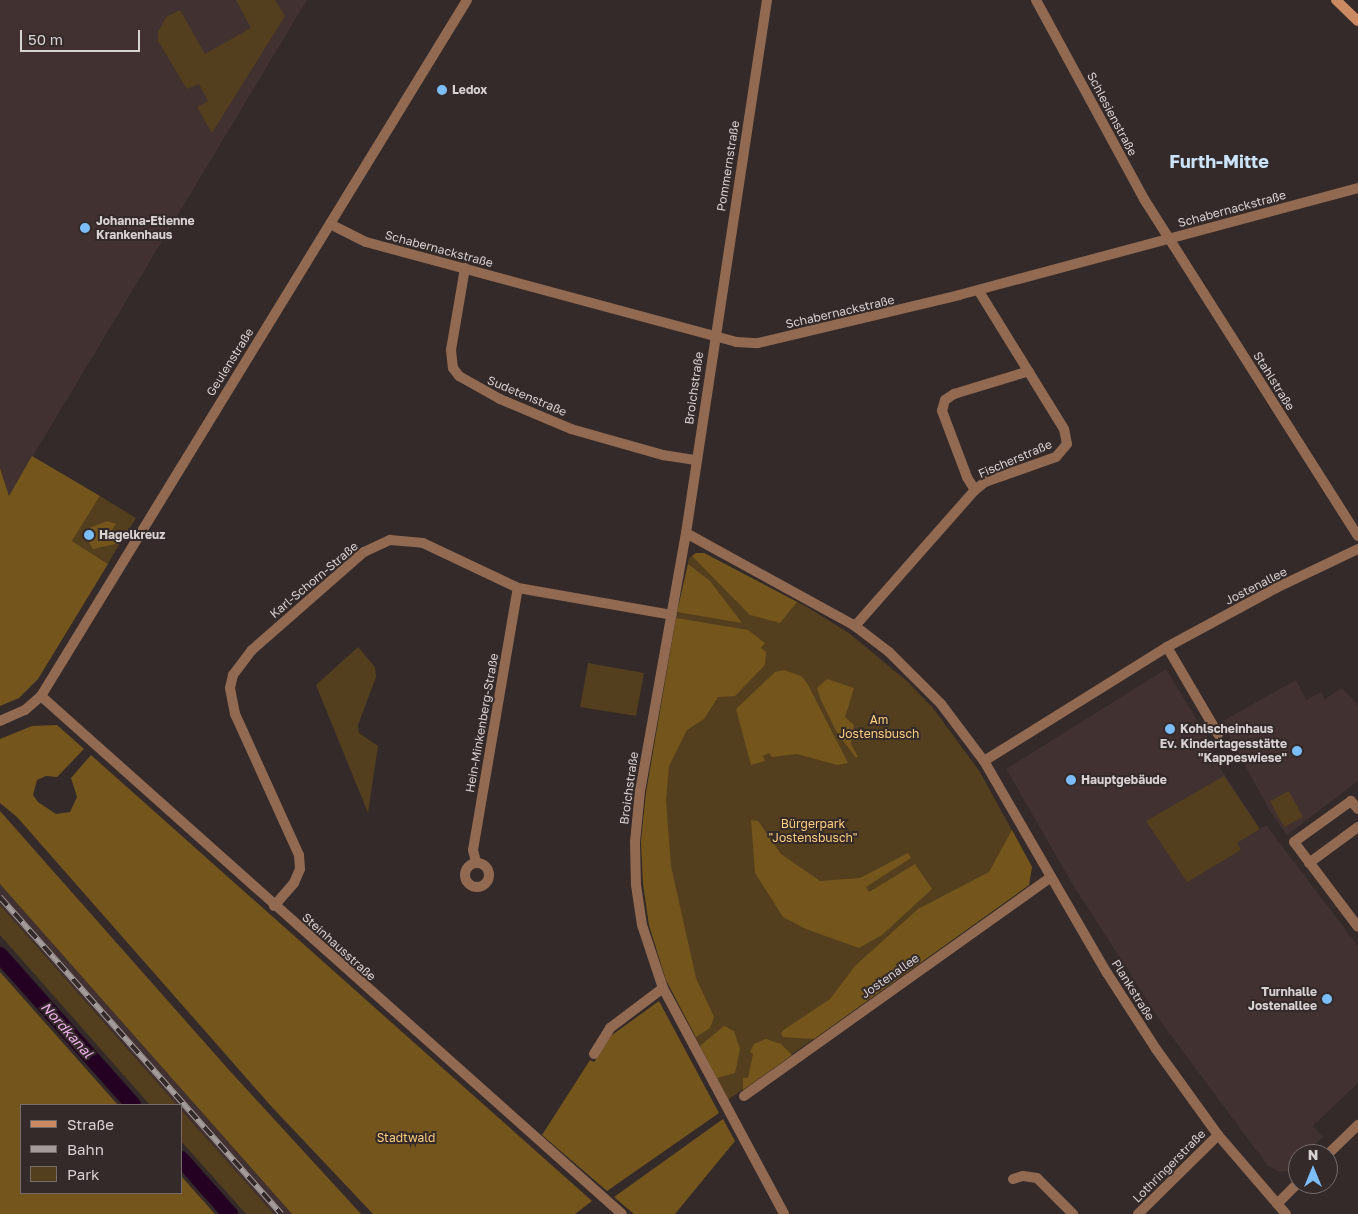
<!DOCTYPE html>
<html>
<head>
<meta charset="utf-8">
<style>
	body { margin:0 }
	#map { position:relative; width:1358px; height:1214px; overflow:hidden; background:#332a29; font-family:"Golos Text",sans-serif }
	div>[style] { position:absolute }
	.built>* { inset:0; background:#413130 }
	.green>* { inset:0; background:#533f1e }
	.forest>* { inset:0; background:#74551c }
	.canal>* { height:16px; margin:-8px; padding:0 8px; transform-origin:8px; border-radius:8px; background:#240023 }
	.minor>* { height:10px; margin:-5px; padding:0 5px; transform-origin:5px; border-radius:5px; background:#926951 }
	.minor>.ring { margin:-5px; padding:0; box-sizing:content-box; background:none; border:10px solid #926951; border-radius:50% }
	.secondary>* { height:10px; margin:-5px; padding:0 5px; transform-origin:5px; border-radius:5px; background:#cc8a62 }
	.rail>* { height:5.5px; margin-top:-2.75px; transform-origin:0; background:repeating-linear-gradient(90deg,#332a29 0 11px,#a39c9b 0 22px); box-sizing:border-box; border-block:1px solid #a39c9b }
	.dots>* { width:14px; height:14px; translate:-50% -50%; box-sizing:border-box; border:2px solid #332a29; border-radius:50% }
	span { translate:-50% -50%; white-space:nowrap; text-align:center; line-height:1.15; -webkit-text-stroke:4px #332a29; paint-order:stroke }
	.poi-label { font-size:12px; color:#d8d1d1; font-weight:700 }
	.left { translate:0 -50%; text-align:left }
	.right { translate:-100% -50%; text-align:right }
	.street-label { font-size:12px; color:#d8d1d1 }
	.park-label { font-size:12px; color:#ffce7e }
	.water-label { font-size:14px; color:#f1aeed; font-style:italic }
	.district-label { font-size:18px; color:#cce4fb; font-weight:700 }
	.legend { position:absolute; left:20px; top:1104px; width:162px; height:90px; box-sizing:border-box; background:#332a29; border:1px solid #756d6c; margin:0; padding:6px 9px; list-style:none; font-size:15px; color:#d8d1d1 }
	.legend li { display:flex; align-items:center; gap:10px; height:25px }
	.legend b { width:25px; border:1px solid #756d6c }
	.north { position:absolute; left:1288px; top:1144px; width:50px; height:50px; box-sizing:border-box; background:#332a29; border:1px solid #756d6c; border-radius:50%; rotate:0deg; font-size:14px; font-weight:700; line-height:20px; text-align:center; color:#d8d1d1 }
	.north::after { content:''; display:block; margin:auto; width:18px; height:22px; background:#7cbef9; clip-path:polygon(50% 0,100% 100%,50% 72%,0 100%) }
	.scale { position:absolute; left:20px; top:30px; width:120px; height:22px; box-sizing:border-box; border:2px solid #d8d1d1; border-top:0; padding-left:6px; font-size:15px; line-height:18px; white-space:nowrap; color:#d8d1d1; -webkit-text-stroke:4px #332a29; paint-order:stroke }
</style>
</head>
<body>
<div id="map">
	<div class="built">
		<div style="clip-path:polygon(0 0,307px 0,9px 496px,0 468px)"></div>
		<div style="clip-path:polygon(1166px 669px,1207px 736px,1208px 749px,1260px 829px,1266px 825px,1358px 946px,1358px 1083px,1313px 1126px,1323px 1137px,1305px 1154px,1298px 1154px,1298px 1161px,1288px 1171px,1279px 1172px,1268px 1166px,1161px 1022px,1073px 885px,1006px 769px)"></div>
		<div style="clip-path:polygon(1296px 680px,1306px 700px,1321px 692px,1325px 699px,1342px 688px,1358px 705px,1358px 781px,1287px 835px,1271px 813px,1221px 722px)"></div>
		<div style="clip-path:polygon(0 884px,292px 1214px,274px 1214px,181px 1110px,181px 1105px,177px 1105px,0 905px)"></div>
	</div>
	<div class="green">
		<div style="clip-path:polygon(236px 0,275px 0,285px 16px,212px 133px,197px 107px,208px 101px,199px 84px,187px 89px,158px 41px,158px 32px,166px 17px,180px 10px,205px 54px,251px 28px)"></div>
		<div style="clip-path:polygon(100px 496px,136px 518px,123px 539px,110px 531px,107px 521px,91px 527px,87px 539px,102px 548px,105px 544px,120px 543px,108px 564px,72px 541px)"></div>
		<div style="clip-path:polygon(696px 553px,704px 553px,807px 607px,849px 633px,908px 682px,933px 708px,980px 772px,1032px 867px,1029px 885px,728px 1100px,666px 980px,649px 925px,643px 883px,641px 841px,646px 793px,676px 620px,689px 558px)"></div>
		<div style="clip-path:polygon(358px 647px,375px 667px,376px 677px,358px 725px,359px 733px,378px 746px,368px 813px,316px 685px)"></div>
		<div style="clip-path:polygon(588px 663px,644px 673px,636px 716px,580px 707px)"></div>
		<div style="clip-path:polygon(1224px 776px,1260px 829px,1237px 843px,1241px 850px,1187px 882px,1146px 821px)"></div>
		<div style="clip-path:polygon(1289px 791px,1303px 817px,1284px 827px,1270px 801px)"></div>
		<div style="clip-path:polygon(0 905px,177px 1105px,150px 1105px,0 935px)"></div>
		<div style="clip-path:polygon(181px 1110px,274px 1214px,246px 1214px,181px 1141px)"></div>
	</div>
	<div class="forest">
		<div style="clip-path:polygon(32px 456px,100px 496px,72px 541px,108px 564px,38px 679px,19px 698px,0 706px,0 468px,9px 496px)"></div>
		<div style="clip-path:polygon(107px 521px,116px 524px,111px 531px,123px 539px,120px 543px,93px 549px,87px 539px,91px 527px)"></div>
		<div style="clip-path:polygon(696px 553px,704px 553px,797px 602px,780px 623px,750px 615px,692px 556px)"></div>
		<div style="clip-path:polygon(688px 564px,710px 581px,742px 623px,677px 612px)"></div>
		<div style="clip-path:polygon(676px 618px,748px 630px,765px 643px,761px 648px,766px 652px,765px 665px,735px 696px,718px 697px,704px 719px,687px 730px,669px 766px,666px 801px,671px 866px,696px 978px,714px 1017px,710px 1028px,696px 1037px,666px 980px,649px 925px,643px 883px,641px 841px,646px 793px)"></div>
		<div style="clip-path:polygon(784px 670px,801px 676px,807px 683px,848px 763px,837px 765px,797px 754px,772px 757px,769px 753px,763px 756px,765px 761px,751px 765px,736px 709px,775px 672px)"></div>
		<div style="clip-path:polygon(827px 679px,854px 688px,845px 717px,854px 725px,851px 744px,858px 757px,856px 758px,836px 731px,821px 700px,817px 688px)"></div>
		<div style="clip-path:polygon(57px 725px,84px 749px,57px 777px,46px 776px,37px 780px,33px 795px,38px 802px,56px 814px,70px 812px,77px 797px,71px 778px,91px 755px,592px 1201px,575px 1214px,373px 1214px,271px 1106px,17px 817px,0 803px,0 739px,32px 726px)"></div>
		<div style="clip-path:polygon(0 811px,229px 1070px,361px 1214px,292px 1214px,0 884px)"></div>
		<div style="clip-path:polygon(751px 820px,758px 821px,781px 854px,820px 881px,860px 878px,908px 853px,911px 858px,866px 887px,869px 892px,915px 864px,932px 889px,882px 935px,859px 948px,806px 929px,783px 917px,755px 873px)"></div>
		<div style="clip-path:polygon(1012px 830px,1032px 867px,1029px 885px,814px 1039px,783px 1037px,781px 1033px,785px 1029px,830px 999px,855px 966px,918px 909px,989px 872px)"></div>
		<div style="clip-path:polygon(0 972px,118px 1105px,21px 1105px,21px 1193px,181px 1193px,181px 1176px,215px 1214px,0 1214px)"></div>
		<div style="clip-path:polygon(659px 1001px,719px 1113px,607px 1191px,542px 1135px,590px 1060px,594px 1062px,612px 1035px)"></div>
		<div style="clip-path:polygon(724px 1026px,734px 1031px,740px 1049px,735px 1073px,717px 1078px,700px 1046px)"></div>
		<div style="clip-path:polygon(766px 1039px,781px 1044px,792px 1055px,743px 1090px,743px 1078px,748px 1078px,753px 1054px,750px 1052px,754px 1044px)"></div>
		<div style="clip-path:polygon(723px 1119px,735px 1141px,675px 1214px,634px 1214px,614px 1197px)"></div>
	</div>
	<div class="canal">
		<div style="left:0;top:955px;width:200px;rotate:48.4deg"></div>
		<div style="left:181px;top:1159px;width:74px;rotate:48.3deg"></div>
	</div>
	<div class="minor">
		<div style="left:767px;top:0;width:539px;rotate:98.64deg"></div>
		<div style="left:686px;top:533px;width:262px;rotate:100.1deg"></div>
		<div style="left:640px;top:791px;width:51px;rotate:95.6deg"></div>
		<div style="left:635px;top:842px;width:43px;rotate:88.7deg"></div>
		<div style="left:636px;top:885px;width:40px;rotate:81.5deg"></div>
		<div style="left:642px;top:925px;width:66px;rotate:71.6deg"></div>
		<div style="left:663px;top:988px;width:256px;rotate:61.8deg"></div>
		<div style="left:1036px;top:0;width:226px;rotate:61.5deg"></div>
		<div style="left:1144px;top:199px;width:399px;rotate:57.6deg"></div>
		<div style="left:330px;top:224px;width:40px;rotate:26.6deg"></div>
		<div style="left:366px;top:242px;width:383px;rotate:15.1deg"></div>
		<div style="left:736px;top:342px;width:22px;rotate:3deg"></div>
		<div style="left:758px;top:343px;width:207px;rotate:-13.4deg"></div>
		<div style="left:959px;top:295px;width:413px;rotate:-15deg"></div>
		<div style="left:465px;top:268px;width:83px;rotate:99.7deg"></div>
		<div style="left:451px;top:350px;width:18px;rotate:84deg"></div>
		<div style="left:453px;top:368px;width:10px;rotate:53deg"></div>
		<div style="left:459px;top:376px;width:47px;rotate:29.3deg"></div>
		<div style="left:500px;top:399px;width:77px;rotate:22.9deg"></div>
		<div style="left:571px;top:429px;width:96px;rotate:15.8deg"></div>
		<div style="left:663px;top:455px;width:33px;rotate:9deg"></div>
		<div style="left:975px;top:490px;width:15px;rotate:-122deg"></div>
		<div style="left:967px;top:477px;width:71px;rotate:-110.7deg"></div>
		<div style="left:942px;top:411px;width:11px;rotate:-75deg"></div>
		<div style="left:945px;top:400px;width:11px;rotate:-34deg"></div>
		<div style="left:954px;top:394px;width:78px;rotate:-17deg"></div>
		<div style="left:686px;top:533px;width:193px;rotate:28.8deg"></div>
		<div style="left:855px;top:626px;width:43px;rotate:37.4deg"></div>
		<div style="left:889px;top:652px;width:74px;rotate:45deg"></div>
		<div style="left:941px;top:704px;width:71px;rotate:53deg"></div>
		<div style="left:984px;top:761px;width:245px;rotate:59.9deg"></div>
		<div style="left:1107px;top:973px;width:90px;rotate:57.2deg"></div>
		<div style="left:1156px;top:1049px;width:106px;rotate:54.2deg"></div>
		<div style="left:1218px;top:1135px;width:104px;rotate:49.3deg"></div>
		<div style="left:855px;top:626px;width:181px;rotate:-48.6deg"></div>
		<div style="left:975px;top:490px;width:13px;rotate:-39deg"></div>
		<div style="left:985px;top:482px;width:75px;rotate:-19.4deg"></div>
		<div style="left:1056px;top:457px;width:17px;rotate:-50deg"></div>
		<div style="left:1067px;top:444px;width:15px;rotate:-101deg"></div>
		<div style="left:1064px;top:429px;width:163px;rotate:-121.7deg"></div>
		<div style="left:1167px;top:647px;width:101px;rotate:59.6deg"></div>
		<div style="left:41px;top:696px;width:778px;rotate:41.72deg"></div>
		<div style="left:0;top:721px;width:27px;rotate:-24deg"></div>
		<div style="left:25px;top:710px;width:21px;rotate:-41deg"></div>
		<div style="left:41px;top:696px;width:816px;rotate:-58.53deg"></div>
		<div style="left:984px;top:761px;width:216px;rotate:-31.9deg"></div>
		<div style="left:1167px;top:647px;width:124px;rotate:-28.4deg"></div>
		<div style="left:1276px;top:588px;width:91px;rotate:-25.4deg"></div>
		<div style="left:1358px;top:809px;width:11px;rotate:-131deg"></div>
		<div style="left:1351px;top:801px;width:70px;rotate:144.3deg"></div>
		<div style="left:1294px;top:842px;width:106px;rotate:53deg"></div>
		<div style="left:476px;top:862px;width:12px;rotate:-104deg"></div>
		<div style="left:473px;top:850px;width:266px;rotate:-80.3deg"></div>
		<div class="ring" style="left:465px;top:863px;width:14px;height:14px"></div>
		<div style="left:1309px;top:863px;width:61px;rotate:-36.3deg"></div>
		<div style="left:274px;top:906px;width:30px;rotate:-49deg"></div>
		<div style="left:294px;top:883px;width:15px;rotate:-67deg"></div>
		<div style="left:300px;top:869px;width:14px;rotate:-94deg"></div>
		<div style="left:299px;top:855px;width:155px;rotate:-114.4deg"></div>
		<div style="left:235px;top:714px;width:26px;rotate:-101deg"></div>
		<div style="left:230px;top:688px;width:13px;rotate:-77deg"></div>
		<div style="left:233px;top:675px;width:31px;rotate:-53deg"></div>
		<div style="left:252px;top:650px;width:149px;rotate:-41.2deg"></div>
		<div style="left:364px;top:552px;width:29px;rotate:-25deg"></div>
		<div style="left:390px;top:540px;width:33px;rotate:5deg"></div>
		<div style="left:423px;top:543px;width:105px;rotate:25.3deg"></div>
		<div style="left:518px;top:588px;width:156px;rotate:9.9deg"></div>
		<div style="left:594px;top:1054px;width:31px;rotate:-58deg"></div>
		<div style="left:610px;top:1028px;width:66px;rotate:-37deg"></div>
		<div style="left:744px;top:1096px;width:377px;rotate:-35.5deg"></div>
		<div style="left:1328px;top:1154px;width:42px;rotate:-44deg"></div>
		<div style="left:1013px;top:1179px;width:10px;rotate:-17deg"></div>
		<div style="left:1023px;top:1176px;width:14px;rotate:8deg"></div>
		<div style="left:1037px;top:1178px;width:51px;rotate:45deg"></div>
		<div style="left:1277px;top:1204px;width:30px;rotate:-45deg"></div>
		<div style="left:1138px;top:1214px;width:112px;rotate:-44.6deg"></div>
	</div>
	<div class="secondary">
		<div style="left:1336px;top:0;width:30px;rotate:44deg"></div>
	</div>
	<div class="rail">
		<div style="left:0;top:897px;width:424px;rotate:48.4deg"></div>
	</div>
	<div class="dots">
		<div style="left:442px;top:90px;background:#7cbef9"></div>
		<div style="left:85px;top:228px;background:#7cbef9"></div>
		<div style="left:89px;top:535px;background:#7cbef9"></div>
		<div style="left:1170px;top:729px;background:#7cbef9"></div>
		<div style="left:1297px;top:751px;background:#7cbef9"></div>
		<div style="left:1071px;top:780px;background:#7cbef9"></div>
		<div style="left:1327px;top:999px;background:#7cbef9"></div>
	</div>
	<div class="poi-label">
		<span class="left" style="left:452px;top:90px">Ledox</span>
		<span class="left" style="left:96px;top:228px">Johanna-Etienne<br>Krankenhaus</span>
		<span class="left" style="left:99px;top:535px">Hagelkreuz</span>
		<span class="left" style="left:1180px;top:729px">Kohlscheinhaus</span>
		<span class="right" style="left:1287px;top:751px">Ev. Kindertagesstätte<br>"Kappeswiese"</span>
		<span class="left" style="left:1081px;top:780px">Hauptgebäude</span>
		<span class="right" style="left:1317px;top:999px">Turnhalle<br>Jostenallee</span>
	</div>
	<div class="street-label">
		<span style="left:1112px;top:114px;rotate:62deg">Schlesienstraße</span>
		<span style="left:728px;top:166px;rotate:-81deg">Pommernstraße</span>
		<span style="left:1232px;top:209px;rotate:-15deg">Schabernackstraße</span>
		<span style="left:439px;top:249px;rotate:15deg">Schabernackstraße</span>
		<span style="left:840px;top:312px;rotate:-13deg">Schabernackstraße</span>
		<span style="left:230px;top:362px;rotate:-58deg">Geulenstraße</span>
		<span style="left:1274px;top:381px;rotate:58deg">Stahlstraße</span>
		<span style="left:694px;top:388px;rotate:-82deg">Broichstraße</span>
		<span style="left:527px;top:396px;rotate:23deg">Sudetenstraße</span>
		<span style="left:1015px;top:459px;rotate:-23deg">Fischerstraße</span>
		<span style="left:314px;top:580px;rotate:-40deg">Karl-Schorn-Straße</span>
		<span style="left:1256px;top:586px;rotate:-27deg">Jostenallee</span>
		<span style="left:482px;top:723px;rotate:-80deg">Hein-Minkenberg-Straße</span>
		<span style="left:629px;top:788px;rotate:-82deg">Broichstraße</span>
		<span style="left:339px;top:947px;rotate:42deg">Steinhausstraße</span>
		<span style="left:890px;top:976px;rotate:-35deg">Jostenallee</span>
		<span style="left:1133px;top:990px;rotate:58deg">Plankstraße</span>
		<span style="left:1169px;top:1166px;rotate:-45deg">Lothringerstraße</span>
	</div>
	<div class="park-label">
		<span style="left:879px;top:727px">Am<br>Jostensbusch</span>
		<span style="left:813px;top:831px">Bürgerpark<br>"Jostensbusch"</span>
		<span style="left:406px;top:1138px">Stadtwald</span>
	</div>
	<div class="water-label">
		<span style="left:67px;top:1030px;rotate:48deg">Nordkanal</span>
	</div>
	<div class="district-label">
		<span style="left:1219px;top:161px">Furth-Mitte</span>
	</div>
	<ul class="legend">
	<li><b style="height:6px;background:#cc8a62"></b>Straße</li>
	<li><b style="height:6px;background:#a39c9b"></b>Bahn</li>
	<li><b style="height:14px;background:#533f1e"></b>Park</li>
	</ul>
	<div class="north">N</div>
	<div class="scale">50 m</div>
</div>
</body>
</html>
